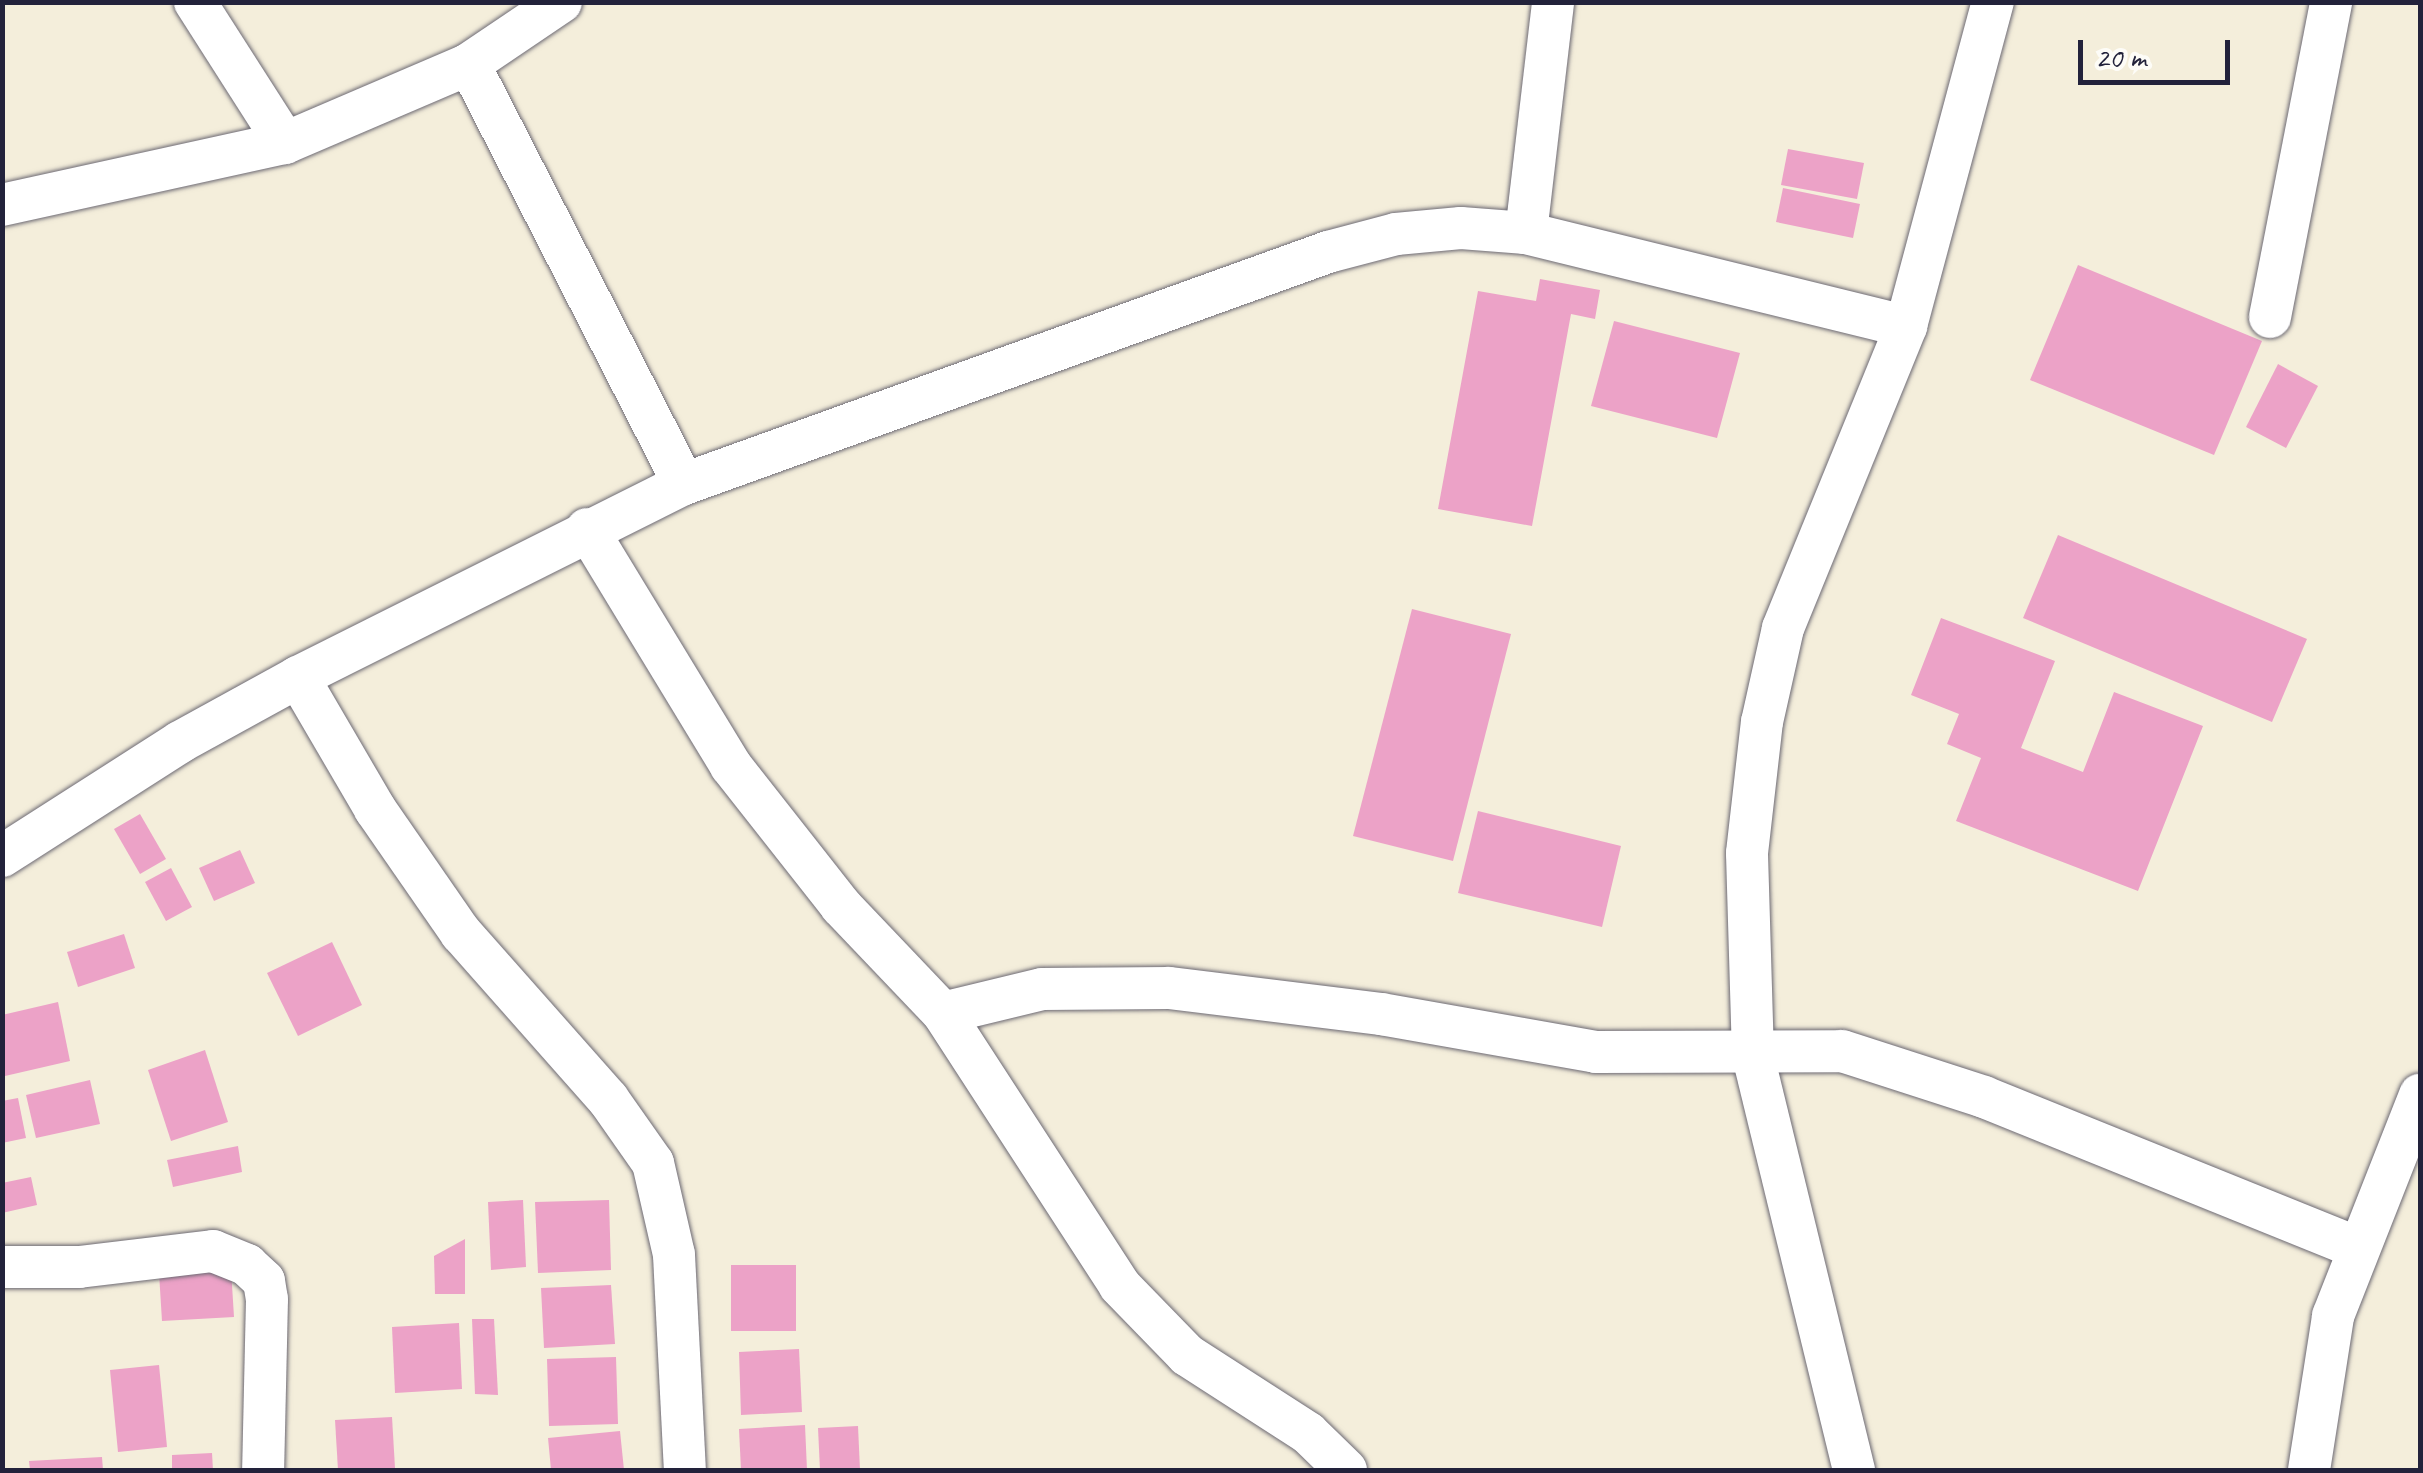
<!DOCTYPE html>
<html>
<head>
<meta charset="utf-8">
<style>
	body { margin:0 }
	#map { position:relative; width:2423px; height:1473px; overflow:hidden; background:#f4eedb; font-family:Caveat,sans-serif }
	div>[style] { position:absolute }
	.building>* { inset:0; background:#eca2c7 }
	.roads { filter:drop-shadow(0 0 2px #6c6973) drop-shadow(0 0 2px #6c6973) }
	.street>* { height:42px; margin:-21px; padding:0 21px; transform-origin:21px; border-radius:21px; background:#fff }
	span { translate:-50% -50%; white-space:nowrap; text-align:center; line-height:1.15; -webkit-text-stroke:8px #fdfcf7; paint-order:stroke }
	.frame { position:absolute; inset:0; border:5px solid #22223b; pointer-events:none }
	.scale { position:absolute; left:2078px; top:40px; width:152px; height:45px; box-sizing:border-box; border:5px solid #22223b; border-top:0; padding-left:12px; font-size:30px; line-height:35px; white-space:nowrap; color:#22223b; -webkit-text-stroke:8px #fdfcf7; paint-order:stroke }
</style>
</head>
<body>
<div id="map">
	<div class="building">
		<div style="clip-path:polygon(1788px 149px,1864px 163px,1857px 199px,1781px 185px)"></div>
		<div style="clip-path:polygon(1783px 188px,1860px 204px,1853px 238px,1776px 222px)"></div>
		<div style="clip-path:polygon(2078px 265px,2262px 341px,2214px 455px,2030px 380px)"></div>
		<div style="clip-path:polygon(1540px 279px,1600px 290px,1595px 319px,1571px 314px,1532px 526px,1438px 509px,1478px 291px,1536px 301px)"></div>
		<div style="clip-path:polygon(1614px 321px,1740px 353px,1717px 438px,1591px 406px)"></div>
		<div style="clip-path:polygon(2278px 364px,2318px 386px,2286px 448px,2246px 427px)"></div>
		<div style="clip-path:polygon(2058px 535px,2307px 639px,2272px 722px,2023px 618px)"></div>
		<div style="clip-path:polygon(1412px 609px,1511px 634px,1453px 861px,1353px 836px)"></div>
		<div style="clip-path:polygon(1941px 618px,2055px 661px,2021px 748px,2083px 772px,2114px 692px,2203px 726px,2138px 891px,1956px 821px,1981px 758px,1947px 744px,1959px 714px,1911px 695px)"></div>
		<div style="clip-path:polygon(1478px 811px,1621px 846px,1602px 927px,1458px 893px)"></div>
		<div style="clip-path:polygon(140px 814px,166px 859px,140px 874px,114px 829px)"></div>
		<div style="clip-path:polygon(240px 850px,255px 883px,214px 901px,199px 868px)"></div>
		<div style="clip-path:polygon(171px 868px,192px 907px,166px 921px,145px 882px)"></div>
		<div style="clip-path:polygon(124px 934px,135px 968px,78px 987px,67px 952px)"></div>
		<div style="clip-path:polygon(332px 942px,362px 1005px,298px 1036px,267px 973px)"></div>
		<div style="clip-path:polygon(58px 1002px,70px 1061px,5px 1076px,2px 1015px)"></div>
		<div style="clip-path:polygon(205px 1050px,228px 1122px,171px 1141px,148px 1070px)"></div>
		<div style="clip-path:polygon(90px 1080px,100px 1124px,36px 1138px,26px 1095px)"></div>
		<div style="clip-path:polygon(18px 1098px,26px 1138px,2px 1143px,2px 1101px)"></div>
		<div style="clip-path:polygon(238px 1146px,242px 1172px,173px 1187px,167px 1160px)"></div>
		<div style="clip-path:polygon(31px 1177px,37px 1205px,2px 1213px,2px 1183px)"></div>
		<div style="clip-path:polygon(523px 1200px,526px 1267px,491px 1270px,488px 1202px)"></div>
		<div style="clip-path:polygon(609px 1200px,611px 1270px,538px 1273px,535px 1202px)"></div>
		<div style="clip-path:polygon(465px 1239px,465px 1294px,435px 1294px,434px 1256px)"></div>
		<div style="clip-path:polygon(731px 1265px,796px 1265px,796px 1331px,731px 1331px)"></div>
		<div style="clip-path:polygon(231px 1269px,234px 1317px,162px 1321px,159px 1273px)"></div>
		<div style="clip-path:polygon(611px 1285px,615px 1344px,544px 1348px,541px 1288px)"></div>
		<div style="clip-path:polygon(472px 1319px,494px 1319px,498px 1395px,475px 1394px)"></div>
		<div style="clip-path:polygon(459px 1323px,462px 1389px,395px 1393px,392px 1327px)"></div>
		<div style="clip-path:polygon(799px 1349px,802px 1412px,741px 1415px,739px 1352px)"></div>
		<div style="clip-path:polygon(616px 1357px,618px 1424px,549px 1426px,547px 1359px)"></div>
		<div style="clip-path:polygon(159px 1365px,167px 1447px,118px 1452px,110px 1370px)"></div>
		<div style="clip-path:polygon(392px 1417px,395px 1468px,338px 1470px,335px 1420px)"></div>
		<div style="clip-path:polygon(805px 1425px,807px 1470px,741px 1470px,739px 1429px)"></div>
		<div style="clip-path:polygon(858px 1426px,860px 1470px,820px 1470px,818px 1428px)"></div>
		<div style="clip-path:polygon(620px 1431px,624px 1470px,551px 1470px,548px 1438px)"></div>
		<div style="clip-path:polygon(212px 1453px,213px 1470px,172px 1470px,172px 1455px)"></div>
		<div style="clip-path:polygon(102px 1457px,103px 1470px,30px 1470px,29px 1461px)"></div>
	</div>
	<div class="roads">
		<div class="street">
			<div style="left:195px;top:2px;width:167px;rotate:57.4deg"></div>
			<div style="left:469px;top:64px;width:472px;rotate:62.9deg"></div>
			<div style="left:2px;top:205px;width:290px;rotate:-12.4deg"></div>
			<div style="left:285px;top:143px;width:200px;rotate:-23.2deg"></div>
			<div style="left:469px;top:64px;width:111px;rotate:-34deg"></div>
			<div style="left:1526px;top:233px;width:233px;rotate:-83.3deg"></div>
			<div style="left:2270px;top:317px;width:321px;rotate:-79deg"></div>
			<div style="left:587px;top:529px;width:277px;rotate:58.7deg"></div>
			<div style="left:731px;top:766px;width:178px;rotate:51.8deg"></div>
			<div style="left:841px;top:906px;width:148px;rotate:46.4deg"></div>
			<div style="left:943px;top:1013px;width:325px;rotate:57deg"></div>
			<div style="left:1120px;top:1286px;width:96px;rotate:45.8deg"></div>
			<div style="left:1187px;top:1355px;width:144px;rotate:32.8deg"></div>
			<div style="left:1308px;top:1433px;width:53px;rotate:44.2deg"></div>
			<div style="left:298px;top:677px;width:153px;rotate:59.7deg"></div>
			<div style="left:375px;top:809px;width:151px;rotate:55.3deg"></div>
			<div style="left:461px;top:933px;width:222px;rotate:48.5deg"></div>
			<div style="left:608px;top:1099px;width:78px;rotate:54.9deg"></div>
			<div style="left:653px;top:1163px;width:94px;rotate:77.1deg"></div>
			<div style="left:674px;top:1255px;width:215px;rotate:87.1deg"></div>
			<div style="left:2px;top:856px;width:211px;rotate:-32.6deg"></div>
			<div style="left:180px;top:742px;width:135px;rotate:-28.8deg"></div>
			<div style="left:298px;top:677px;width:432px;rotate:-26.6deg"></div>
			<div style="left:684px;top:484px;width:685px;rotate:-19.81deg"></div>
			<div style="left:1328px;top:252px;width:70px;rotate:-14.8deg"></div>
			<div style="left:1396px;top:234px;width:65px;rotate:-5.3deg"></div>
			<div style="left:1461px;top:228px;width:65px;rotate:4.4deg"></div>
			<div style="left:1526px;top:233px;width:391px;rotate:13.8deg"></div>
			<div style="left:943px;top:1013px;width:102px;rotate:-13.6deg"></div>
			<div style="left:1042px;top:989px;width:127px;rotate:-0.5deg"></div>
			<div style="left:1169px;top:988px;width:214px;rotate:7deg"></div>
			<div style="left:1381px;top:1014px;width:218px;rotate:10deg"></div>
			<div style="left:1596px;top:1052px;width:246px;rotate:-0.2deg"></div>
			<div style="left:1842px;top:1051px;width:149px;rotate:17.9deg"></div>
			<div style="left:1984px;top:1097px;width:403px;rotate:22deg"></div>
			<div style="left:2px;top:1267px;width:77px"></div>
			<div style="left:79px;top:1267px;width:135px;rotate:-6.8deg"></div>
			<div style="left:213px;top:1251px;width:37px;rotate:22deg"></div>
			<div style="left:247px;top:1265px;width:23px;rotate:43deg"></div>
			<div style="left:264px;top:1281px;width:18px;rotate:81deg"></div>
			<div style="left:267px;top:1299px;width:171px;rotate:91.3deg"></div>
			<div style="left:1854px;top:1470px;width:426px;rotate:-103.7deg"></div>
			<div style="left:1753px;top:1056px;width:203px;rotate:-91.7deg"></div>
			<div style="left:1747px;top:853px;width:132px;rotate:-83.5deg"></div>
			<div style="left:1762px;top:722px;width:96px;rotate:-77.4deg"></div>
			<div style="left:1783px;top:628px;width:326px;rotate:-67.8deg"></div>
			<div style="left:1906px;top:326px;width:335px;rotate:-75deg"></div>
			<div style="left:2309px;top:1470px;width:156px;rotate:-81.1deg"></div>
			<div style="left:2333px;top:1316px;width:238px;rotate:-68.5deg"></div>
		</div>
	</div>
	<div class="frame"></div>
	<div class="scale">20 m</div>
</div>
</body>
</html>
